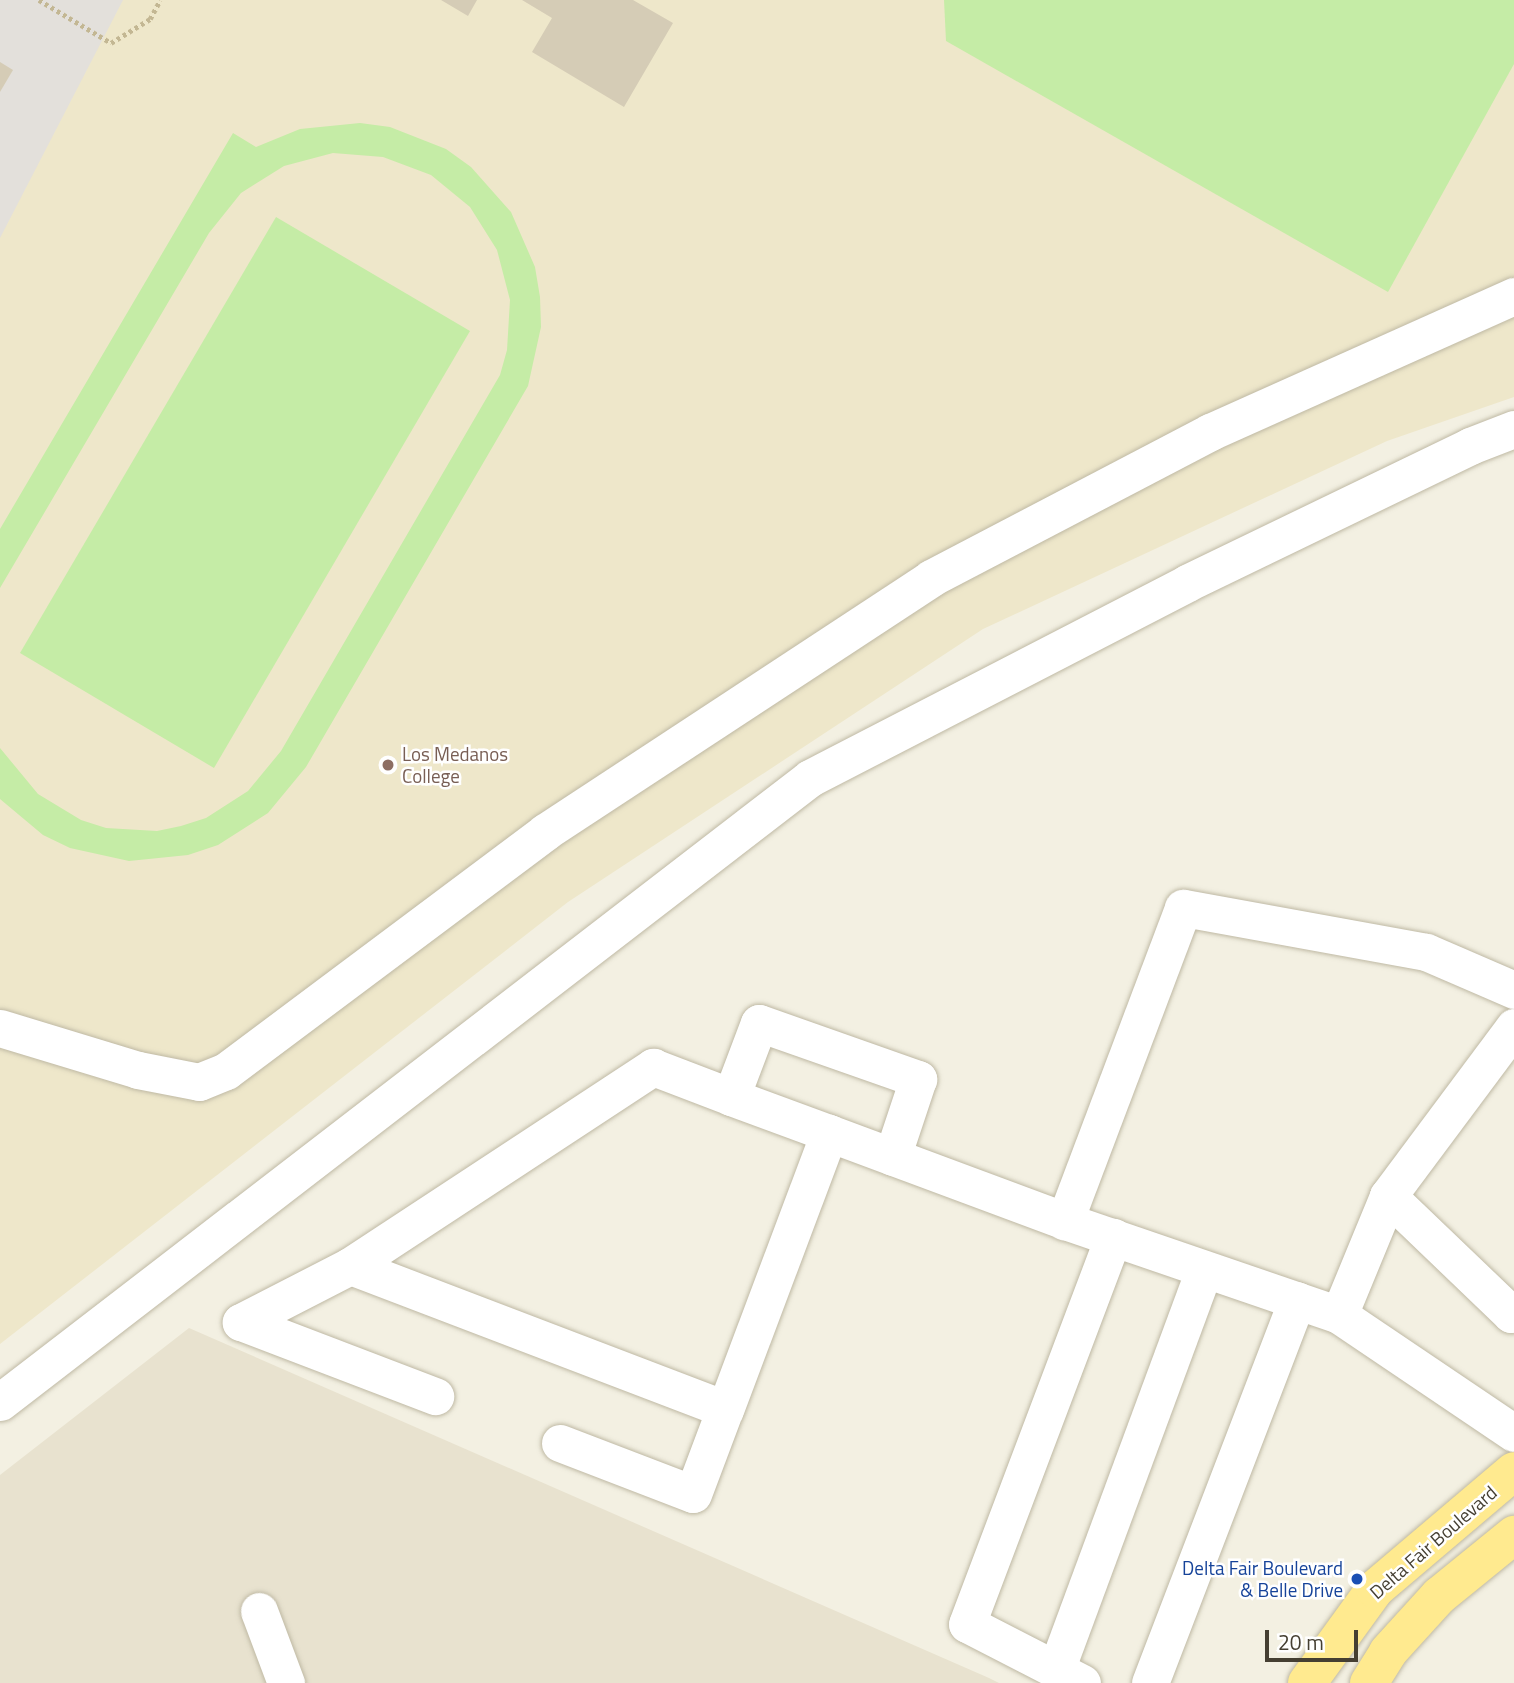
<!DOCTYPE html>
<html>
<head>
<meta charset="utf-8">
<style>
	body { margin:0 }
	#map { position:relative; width:1514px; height:1683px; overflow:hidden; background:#f3f0e2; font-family:"Titillium Web",sans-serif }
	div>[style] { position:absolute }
	.residential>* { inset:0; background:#e8e2cf }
	.education>* { inset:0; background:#eee7ca }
	.green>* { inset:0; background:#c5eca6 }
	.parking>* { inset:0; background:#e3e0db }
	.building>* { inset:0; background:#d5ccb6 }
	.path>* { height:4.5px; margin-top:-2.25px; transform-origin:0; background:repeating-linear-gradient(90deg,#c3b793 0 3.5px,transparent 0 7px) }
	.roads { filter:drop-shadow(0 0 2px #bfb9a4) drop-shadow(0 0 2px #bfb9a4) }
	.minor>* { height:37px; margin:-18.5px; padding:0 18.5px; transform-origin:18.5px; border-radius:18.5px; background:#fff }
	.major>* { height:38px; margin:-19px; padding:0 19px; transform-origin:19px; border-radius:19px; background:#ffea8f }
	.dots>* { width:19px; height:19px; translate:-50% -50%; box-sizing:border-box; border:4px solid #fff; border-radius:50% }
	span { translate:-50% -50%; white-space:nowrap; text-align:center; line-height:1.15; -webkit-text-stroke:5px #fff; paint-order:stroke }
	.education-label { font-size:19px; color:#785e54 }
	.left { translate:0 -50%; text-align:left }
	.street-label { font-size:19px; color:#453f32 }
	.transit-label { font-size:19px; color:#164399 }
	.right { translate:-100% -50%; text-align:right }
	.scale { position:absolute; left:1265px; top:1630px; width:93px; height:32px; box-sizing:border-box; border:4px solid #453f32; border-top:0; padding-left:9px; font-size:21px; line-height:24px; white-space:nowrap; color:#453f32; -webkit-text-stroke:5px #fff; paint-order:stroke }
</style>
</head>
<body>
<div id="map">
	<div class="residential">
		<div style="clip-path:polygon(189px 1328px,989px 1678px,999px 1683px,0 1683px,0 1475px)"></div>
	</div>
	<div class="education">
		<div style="clip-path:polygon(0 0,1514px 0,1514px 397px,1387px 441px,983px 629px,568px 902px,0 1344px)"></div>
	</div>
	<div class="green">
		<div style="clip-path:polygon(944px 0,1514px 0,1514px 64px,1388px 292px,946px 41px)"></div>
		<div style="clip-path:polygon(360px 123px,390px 127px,446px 149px,471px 167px,511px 212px,535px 267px,540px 297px,541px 327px,528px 386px,306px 767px,268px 813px,218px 845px,188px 855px,129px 861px,70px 848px,43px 835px,0 799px,0 748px,38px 794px,81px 820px,106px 828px,157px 831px,181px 826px,206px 818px,248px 791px,281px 751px,500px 375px,507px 350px,510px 300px,497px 250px,470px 207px,431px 175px,383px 157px,333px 153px,284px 166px,241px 193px,209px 233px,0 588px,0 529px,233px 133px,256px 147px,300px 129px)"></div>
		<div style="clip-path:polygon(276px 217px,470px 331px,214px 768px,20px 653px)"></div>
	</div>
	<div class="parking">
		<div style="clip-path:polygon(0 0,123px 0,0 238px)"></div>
	</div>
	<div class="building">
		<div style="clip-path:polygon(441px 0,477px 0,468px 16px)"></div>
		<div style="clip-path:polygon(522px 0,633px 0,673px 23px,624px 107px,532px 52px,552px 18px)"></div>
		<div style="clip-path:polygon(0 62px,13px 70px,0 92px)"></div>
	</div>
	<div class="path">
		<div style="left:39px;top:0;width:84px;rotate:30.8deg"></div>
		<div style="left:111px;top:43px;width:46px;rotate:-31.6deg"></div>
		<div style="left:150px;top:19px;width:21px;rotate:-62deg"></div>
	</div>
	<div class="roads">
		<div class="minor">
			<div style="left:1514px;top:990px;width:96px;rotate:-156.6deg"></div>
			<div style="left:1426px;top:952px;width:247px;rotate:-169.7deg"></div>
			<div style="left:1183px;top:908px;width:335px;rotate:110.7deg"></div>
			<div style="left:1065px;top:1221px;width:290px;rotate:18.9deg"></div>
			<div style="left:1339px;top:1315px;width:211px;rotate:34deg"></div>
			<div style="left:0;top:1028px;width:144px;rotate:16.9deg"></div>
			<div style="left:138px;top:1070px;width:62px;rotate:11.1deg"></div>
			<div style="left:199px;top:1082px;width:29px;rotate:-22deg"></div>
			<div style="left:226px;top:1071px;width:399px;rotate:-36.8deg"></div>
			<div style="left:545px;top:832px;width:462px;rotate:-33.3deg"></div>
			<div style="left:931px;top:578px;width:315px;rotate:-27.6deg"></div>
			<div style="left:1210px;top:432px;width:333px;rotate:-24.1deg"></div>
			<div style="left:731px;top:1097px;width:79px;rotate:-69.3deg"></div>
			<div style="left:759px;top:1023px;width:169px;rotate:19.4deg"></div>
			<div style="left:918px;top:1079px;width:82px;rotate:108.4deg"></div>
			<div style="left:829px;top:1133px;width:295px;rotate:110.6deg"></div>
			<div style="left:725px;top:1409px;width:401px;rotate:-159.1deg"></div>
			<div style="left:350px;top:1266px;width:363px;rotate:-33.3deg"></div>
			<div style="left:653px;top:1067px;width:84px;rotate:21deg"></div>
			<div style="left:731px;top:1097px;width:104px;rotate:20.2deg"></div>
			<div style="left:829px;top:1133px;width:252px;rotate:20.4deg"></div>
			<div style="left:1388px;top:1196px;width:211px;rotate:-53.3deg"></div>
			<div style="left:350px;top:1266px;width:123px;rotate:152.8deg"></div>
			<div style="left:241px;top:1322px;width:208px;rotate:20.9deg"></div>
			<div style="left:1339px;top:1315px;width:129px;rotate:-67.6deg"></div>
			<div style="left:1388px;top:1196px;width:170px;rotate:43.8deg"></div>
			<div style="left:1511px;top:1314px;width:5px;rotate:-53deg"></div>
			<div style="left:0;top:1402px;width:1022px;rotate:-37.61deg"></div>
			<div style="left:810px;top:778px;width:424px;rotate:-27.3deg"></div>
			<div style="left:1187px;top:583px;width:314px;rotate:-25.8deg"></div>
			<div style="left:1470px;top:446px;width:47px;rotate:-21.1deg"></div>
			<div style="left:560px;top:1443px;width:142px;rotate:21deg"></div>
			<div style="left:693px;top:1494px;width:91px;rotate:-69.4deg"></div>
			<div style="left:259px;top:1611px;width:77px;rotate:69.4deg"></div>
			<div style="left:1056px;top:1670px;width:427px;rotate:-69.7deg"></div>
			<div style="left:1082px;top:1683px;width:129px;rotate:-152.8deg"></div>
			<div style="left:967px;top:1624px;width:414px;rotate:-69.3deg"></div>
			<div style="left:1150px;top:1683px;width:410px;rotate:-69deg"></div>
		</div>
		<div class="major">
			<div style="left:1307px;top:1683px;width:116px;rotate:-54.1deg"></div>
			<div style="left:1375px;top:1589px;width:182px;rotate:-40.3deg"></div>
			<div style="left:1369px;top:1683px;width:36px;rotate:-58deg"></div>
			<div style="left:1388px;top:1652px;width:76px;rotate:-47.7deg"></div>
			<div style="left:1439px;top:1596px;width:97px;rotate:-39.1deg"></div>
		</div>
	</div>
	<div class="dots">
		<div style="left:388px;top:765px;background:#8d6e63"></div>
		<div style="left:1357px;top:1579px;background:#1a4fb4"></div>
	</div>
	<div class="education-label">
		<span class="left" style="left:402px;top:765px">Los Medanos<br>College</span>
	</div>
	<div class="street-label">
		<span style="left:1433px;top:1542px;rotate:-41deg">Delta Fair Boulevard</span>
	</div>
	<div class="transit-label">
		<span class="right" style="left:1343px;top:1579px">Delta Fair Boulevard<br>&amp; Belle Drive</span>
	</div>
	<div class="scale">20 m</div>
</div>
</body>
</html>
